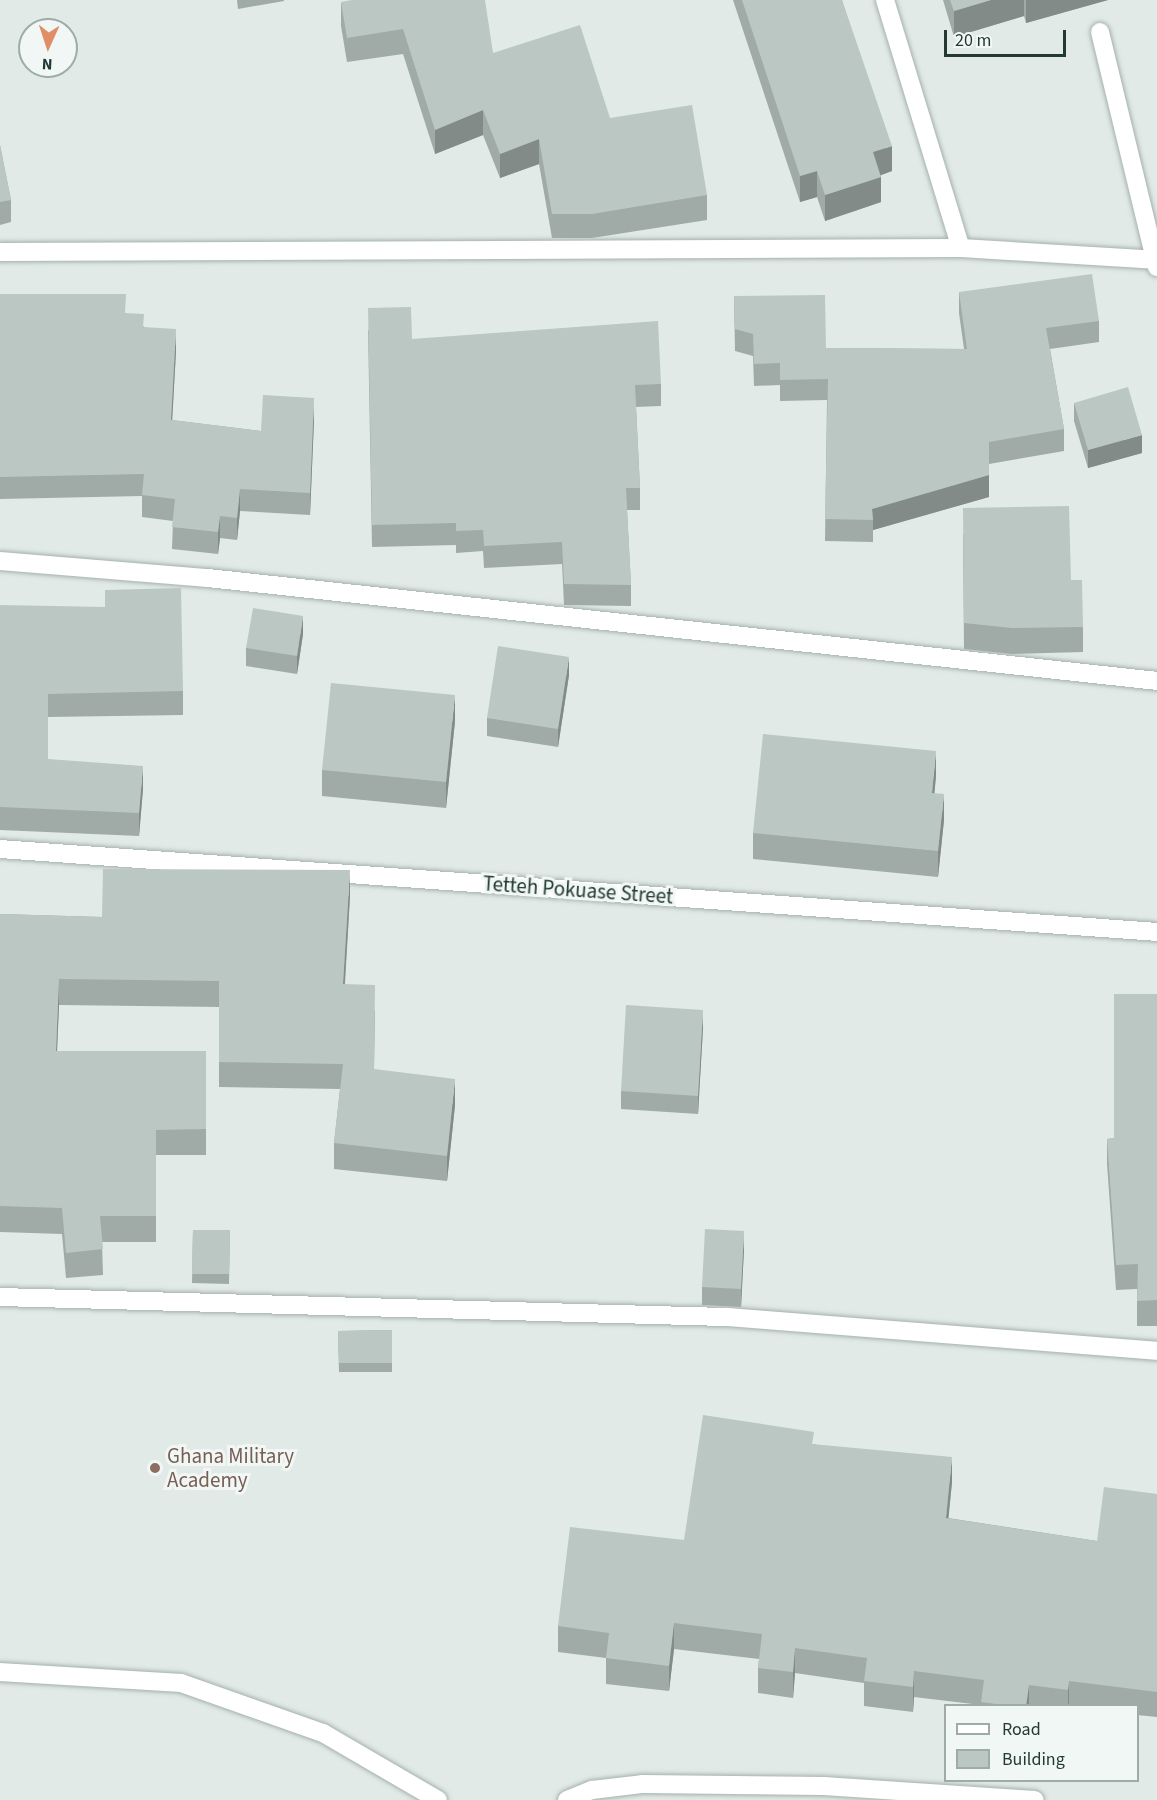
<!DOCTYPE html>
<html>
<head>
<meta charset="utf-8">
<style>
	body { margin:0 }
	#map { position:relative; width:1157px; height:1800px; overflow:hidden; background:#e1eae7; font-family:"Source Sans 3",sans-serif }
	div>[style] { position:absolute }
	.roads { filter:drop-shadow(0 0 2px #a5b1ae) drop-shadow(0 0 2px #a5b1ae) }
	.lane>* { height:18px; margin:-9px; padding:0 9px; transform-origin:9px; border-radius:9px; background:#fff }
	.street>* { height:18px; margin:-9px; padding:0 9px; transform-origin:9px; border-radius:9px; background:#fff }
	.wall>* { inset:0; background:#a0aba8 }
	.shaded-wall>* { inset:0; background:#828b88 }
	.building>* { inset:0; background:#bac7c3 }
	.dots>* { width:16px; height:16px; translate:-50% -50%; box-sizing:border-box; border:3px solid #f1f7f5; border-radius:50% }
	span { translate:-50% -50%; white-space:nowrap; text-align:center; line-height:1.15; -webkit-text-stroke:6px #f1f7f5; paint-order:stroke }
	.street-label { font-size:21px; color:#243934 }
	.education-label { font-size:21px; color:#785e54 }
	.left { translate:0 -50%; text-align:left }
	.legend { position:absolute; left:944px; top:1704px; width:195px; height:78px; box-sizing:border-box; background:#f1f7f5; border:2px solid #9faba8; margin:0; padding:8px 10px; list-style:none; font-size:18px; color:#243934 }
	.legend li { display:flex; align-items:center; gap:12px; height:30px }
	.legend b { width:30px; border:2px solid #9faba8 }
	.north { position:absolute; left:18px; top:18px; width:60px; height:60px; box-sizing:border-box; background:#f1f7f5; border:2px solid #9faba8; border-radius:50%; rotate:183deg; font-size:16px; font-weight:700; line-height:24px; text-align:center; color:#243934 }
	.north::after { content:''; display:block; margin:auto; width:21px; height:27px; background:#e18e68; clip-path:polygon(50% 0,100% 100%,50% 72%,0 100%) }
	.scale { position:absolute; left:944px; top:30px; width:122px; height:27px; box-sizing:border-box; border:3px solid #243934; border-top:0; padding-left:8px; font-size:18px; line-height:21px; white-space:nowrap; color:#243934; -webkit-text-stroke:4px #f1f7f5; paint-order:stroke }
</style>
</head>
<body>
<div id="map">
	<div class="roads">
		<div class="lane">
			<div style="left:885px;top:0;width:259px;rotate:73deg"></div>
		</div>
		<div class="street">
			<div style="left:1100px;top:32px;width:242px;rotate:76.4deg"></div>
			<div style="left:0;top:252px;width:961px;rotate:-0.24deg"></div>
			<div style="left:961px;top:248px;width:194px;rotate:3.5deg"></div>
			<div style="left:0;top:561px;width:209px;rotate:4.7deg"></div>
			<div style="left:208px;top:578px;width:955px;rotate:6.19deg"></div>
			<div style="left:0;top:849px;width:1160px;rotate:4.1deg"></div>
			<div style="left:0;top:1297px;width:727px;rotate:1.58deg"></div>
			<div style="left:727px;top:1317px;width:431px;rotate:4.5deg"></div>
			<div style="left:0;top:1672px;width:181px;rotate:3.5deg"></div>
			<div style="left:181px;top:1683px;width:151px;rotate:19.4deg"></div>
			<div style="left:323px;top:1733px;width:133px;rotate:30.2deg"></div>
			<div style="left:567px;top:1800px;width:27px;rotate:-22deg"></div>
			<div style="left:592px;top:1790px;width:50px;rotate:-6.8deg"></div>
			<div style="left:642px;top:1784px;width:182px;rotate:0.6deg"></div>
			<div style="left:824px;top:1786px;width:211px;rotate:3.8deg"></div>
		</div>
	</div>
	<div class="wall">
		<div style="clip-path:polygon(237px 0,284px 0,284px 1px,238px 9px)"></div>
		<div style="clip-path:polygon(733px 0,842px 0,892px 171px,881px 175px,881px 202px,825px 221px,817px 197px,800px 202px)"></div>
		<div style="clip-path:polygon(943px 0,1108px 0,1026px 23px,1024px 16px,954px 37px)"></div>
		<div style="clip-path:polygon(341px 2px,493px 53px,610px 118px,707px 195px,707px 220px,592px 238px,552px 238px,539px 164px,500px 178px,483px 135px,435px 154px,403px 54px,347px 62px,341px 26px)"></div>
		<div style="clip-path:polygon(0 145px,11px 200px,11px 222px,0 225px)"></div>
		<div style="clip-path:polygon(959px 292px,1099px 321px,1099px 342px,1050px 349px,1064px 429px,1064px 451px,989px 464px,989px 497px,873px 530px,873px 542px,825px 541px,827px 400px,780px 401px,780px 385px,754px 386px,753px 356px,735px 351px,734px 296px,826px 348px,964px 349px,959px 313px)"></div>
		<div style="clip-path:polygon(0 294px,126px 313px,176px 351px,172px 420px,261px 431px,314px 420px,310px 515px,240px 511px,237px 540px,220px 538px,218px 554px,172px 549px,173px 521px,142px 517px,142px 496px,0 499px)"></div>
		<div style="clip-path:polygon(368px 330px,412px 339px,661px 384px,661px 406px,636px 407px,640px 488px,640px 510px,627px 510px,631px 585px,631px 606px,564px 605px,562px 564px,484px 568px,483px 551px,456px 553px,456px 545px,372px 547px)"></div>
		<div style="clip-path:polygon(1074px 403px,1142px 453px,1088px 468px,1074px 421px)"></div>
		<div style="clip-path:polygon(963px 534px,1071px 580px,1083px 627px,1083px 652px,1012px 654px,964px 649px)"></div>
		<div style="clip-path:polygon(0 605px,183px 691px,183px 715px,48px 717px,48px 759px,143px 789px,139px 836px,0 830px)"></div>
		<div style="clip-path:polygon(303px 634px,297px 674px,246px 666px,246px 648px)"></div>
		<div style="clip-path:polygon(569px 675px,558px 747px,487px 736px,487px 718px)"></div>
		<div style="clip-path:polygon(455px 721px,446px 808px,322px 796px,322px 770px)"></div>
		<div style="clip-path:polygon(936px 776px,934px 793px,944px 820px,938px 877px,753px 859px,753px 833px)"></div>
		<div style="clip-path:polygon(350px 896px,345px 985px,375px 1011px,374px 1070px,455px 1105px,447px 1181px,334px 1169px,334px 1143px,340px 1089px,219px 1087px,219px 1007px,59px 1005px,57px 1051px,206px 1051px,206px 1155px,156px 1155px,156px 1242px,102px 1242px,103px 1275px,66px 1278px,62px 1234px,0 1232px,0 914px,102px 917px)"></div>
		<div style="clip-path:polygon(1157px 994px,1157px 1326px,1137px 1326px,1137px 1289px,1116px 1290px,1107px 1164px,1107px 1139px,1114px 1138px)"></div>
		<div style="clip-path:polygon(703px 1028px,698px 1114px,621px 1109px,621px 1091px)"></div>
		<div style="clip-path:polygon(193px 1230px,230px 1230px,229px 1284px,192px 1283px)"></div>
		<div style="clip-path:polygon(744px 1249px,741px 1307px,702px 1305px,702px 1287px)"></div>
		<div style="clip-path:polygon(392px 1330px,392px 1372px,339px 1372px,338px 1331px)"></div>
		<div style="clip-path:polygon(814px 1444px,952px 1482px,948px 1518px,1097px 1541px,1157px 1494px,1157px 1717px,1137px 1715px,1137px 1706px,981px 1706px,981px 1705px,914px 1697px,913px 1712px,864px 1706px,864px 1683px,795px 1673px,793px 1698px,758px 1693px,758px 1668px,759px 1659px,674px 1649px,669px 1691px,606px 1684px,606px 1658px,558px 1652px,558px 1626px,684px 1540px)"></div>
	</div>
	<div class="shaded-wall">
		<div style="clip-path:polygon(991px 0,1024px 0,1024px 16px,954px 37px,954px 11px)"></div>
		<div style="clip-path:polygon(1026px 0,1108px 0,1026px 23px)"></div>
		<div style="clip-path:polygon(483px 110px,483px 135px,435px 154px,435px 130px)"></div>
		<div style="clip-path:polygon(539px 139px,539px 164px,500px 178px,500px 154px)"></div>
		<div style="clip-path:polygon(892px 146px,892px 171px,873px 178px,873px 152px)"></div>
		<div style="clip-path:polygon(817px 171px,817px 197px,800px 202px,800px 176px)"></div>
		<div style="clip-path:polygon(881px 177px,881px 202px,825px 221px,825px 195px)"></div>
		<div style="clip-path:polygon(176px 329px,176px 351px,171px 442px,171px 420px)"></div>
		<div style="clip-path:polygon(314px 398px,314px 420px,310px 515px,310px 493px)"></div>
		<div style="clip-path:polygon(1142px 435px,1142px 453px,1088px 468px,1088px 450px)"></div>
		<div style="clip-path:polygon(989px 475px,989px 497px,873px 530px,873px 520px,872px 509px)"></div>
		<div style="clip-path:polygon(240px 489px,240px 511px,237px 540px,237px 518px)"></div>
		<div style="clip-path:polygon(220px 516px,220px 538px,218px 554px,218px 532px)"></div>
		<div style="clip-path:polygon(303px 616px,303px 634px,297px 674px,297px 656px)"></div>
		<div style="clip-path:polygon(569px 657px,569px 675px,558px 747px,558px 729px)"></div>
		<div style="clip-path:polygon(455px 695px,455px 721px,446px 808px,446px 782px)"></div>
		<div style="clip-path:polygon(936px 751px,936px 776px,932px 819px,932px 793px)"></div>
		<div style="clip-path:polygon(143px 766px,143px 789px,139px 836px,139px 813px)"></div>
		<div style="clip-path:polygon(944px 794px,944px 820px,938px 877px,938px 851px)"></div>
		<div style="clip-path:polygon(350px 870px,350px 896px,343px 1010px,343px 984px)"></div>
		<div style="clip-path:polygon(59px 979px,59px 1005px,56px 1076px,56px 1051px)"></div>
		<div style="clip-path:polygon(703px 1010px,703px 1028px,698px 1114px,698px 1096px)"></div>
		<div style="clip-path:polygon(455px 1079px,455px 1105px,447px 1181px,447px 1156px)"></div>
		<div style="clip-path:polygon(744px 1231px,744px 1249px,741px 1307px,741px 1289px)"></div>
		<div style="clip-path:polygon(952px 1457px,952px 1482px,946px 1544px,946px 1518px)"></div>
		<div style="clip-path:polygon(674px 1623px,674px 1649px,669px 1691px,669px 1666px)"></div>
		<div style="clip-path:polygon(795px 1648px,795px 1673px,793px 1698px,793px 1672px)"></div>
		<div style="clip-path:polygon(914px 1671px,914px 1697px,913px 1712px,913px 1687px)"></div>
		<div style="clip-path:polygon(1069px 1681px,1069px 1706px,1068px 1706px,1068px 1690px)"></div>
		<div style="clip-path:polygon(1029px 1685px,1029px 1706px,1026px 1706px)"></div>
	</div>
	<div class="building">
		<div style="clip-path:polygon(352px 0,485px 0,493px 53px,580px 25px,610px 118px,692px 105px,707px 195px,592px 214px,552px 214px,539px 139px,500px 154px,483px 110px,435px 130px,403px 29px,347px 38px,341px 2px)"></div>
		<div style="clip-path:polygon(742px 0,842px 0,892px 146px,873px 152px,881px 177px,825px 195px,817px 171px,800px 176px)"></div>
		<div style="clip-path:polygon(950px 0,991px 0,954px 11px)"></div>
		<div style="clip-path:polygon(0 145px,11px 200px,0 202px)"></div>
		<div style="clip-path:polygon(1092px 274px,1099px 321px,1046px 328px,1064px 429px,989px 442px,989px 475px,872px 509px,873px 520px,825px 519px,828px 379px,780px 380px,780px 363px,754px 364px,753px 334px,735px 329px,734px 296px,825px 295px,826px 348px,967px 349px,959px 292px)"></div>
		<div style="clip-path:polygon(0 294px,126px 294px,125px 313px,144px 314px,143px 327px,176px 329px,171px 420px,261px 431px,263px 395px,314px 398px,310px 493px,240px 489px,237px 518px,220px 516px,218px 532px,172px 527px,175px 499px,142px 495px,144px 474px,0 477px)"></div>
		<div style="clip-path:polygon(411px 307px,412px 339px,658px 321px,661px 384px,635px 385px,640px 488px,626px 488px,631px 585px,564px 584px,562px 542px,484px 546px,483px 530px,456px 531px,456px 523px,372px 525px,368px 308px)"></div>
		<div style="clip-path:polygon(1128px 387px,1142px 435px,1088px 450px,1074px 403px)"></div>
		<div style="clip-path:polygon(1069px 506px,1071px 580px,1082px 580px,1083px 627px,1012px 628px,964px 623px,963px 508px)"></div>
		<div style="clip-path:polygon(181px 588px,183px 691px,48px 694px,48px 759px,143px 766px,139px 813px,0 807px,0 605px,105px 607px,105px 590px)"></div>
		<div style="clip-path:polygon(253px 608px,303px 616px,297px 656px,246px 648px)"></div>
		<div style="clip-path:polygon(498px 646px,569px 657px,558px 729px,487px 718px)"></div>
		<div style="clip-path:polygon(331px 683px,455px 695px,446px 782px,322px 770px)"></div>
		<div style="clip-path:polygon(763px 734px,936px 751px,932px 793px,944px 794px,938px 851px,753px 833px)"></div>
		<div style="clip-path:polygon(103px 869px,350px 870px,343px 984px,375px 985px,374px 1069px,455px 1079px,447px 1156px,334px 1143px,343px 1064px,219px 1062px,219px 981px,59px 979px,56px 1051px,206px 1051px,206px 1129px,156px 1130px,156px 1216px,100px 1216px,103px 1249px,66px 1253px,62px 1208px,0 1206px,0 914px,102px 917px)"></div>
		<div style="clip-path:polygon(1114px 994px,1157px 994px,1157px 1300px,1137px 1301px,1138px 1264px,1116px 1265px,1107px 1139px,1114px 1138px)"></div>
		<div style="clip-path:polygon(626px 1005px,703px 1010px,698px 1096px,621px 1091px)"></div>
		<div style="clip-path:polygon(705px 1229px,744px 1231px,741px 1289px,702px 1287px)"></div>
		<div style="clip-path:polygon(193px 1230px,230px 1230px,229px 1274px,192px 1274px)"></div>
		<div style="clip-path:polygon(392px 1330px,392px 1363px,339px 1363px,338px 1331px)"></div>
		<div style="clip-path:polygon(703px 1415px,814px 1432px,812px 1444px,952px 1457px,946px 1518px,1097px 1541px,1104px 1487px,1157px 1494px,1157px 1692px,1069px 1681px,1068px 1690px,1029px 1685px,1026px 1706px,1011px 1706px,981px 1702px,984px 1680px,914px 1671px,913px 1687px,864px 1681px,867px 1658px,795px 1648px,793px 1672px,758px 1668px,762px 1634px,674px 1623px,669px 1666px,606px 1658px,609px 1633px,558px 1626px,570px 1527px,684px 1540px)"></div>
	</div>
	<div class="dots">
		<div style="left:155px;top:1468px;background:#8d6e63"></div>
	</div>
	<div class="street-label">
		<span style="left:578px;top:890px;rotate:4deg">Tetteh Pokuase Street</span>
	</div>
	<div class="education-label">
		<span class="left" style="left:167px;top:1468px">Ghana Military<br>Academy</span>
	</div>
	<ul class="legend">
	<li><b style="height:8px;background:#fff"></b>Road</li>
	<li><b style="height:16px;background:#bac7c3"></b>Building</li>
	</ul>
	<div class="north">N</div>
	<div class="scale">20 m</div>
</div>
</body>
</html>
